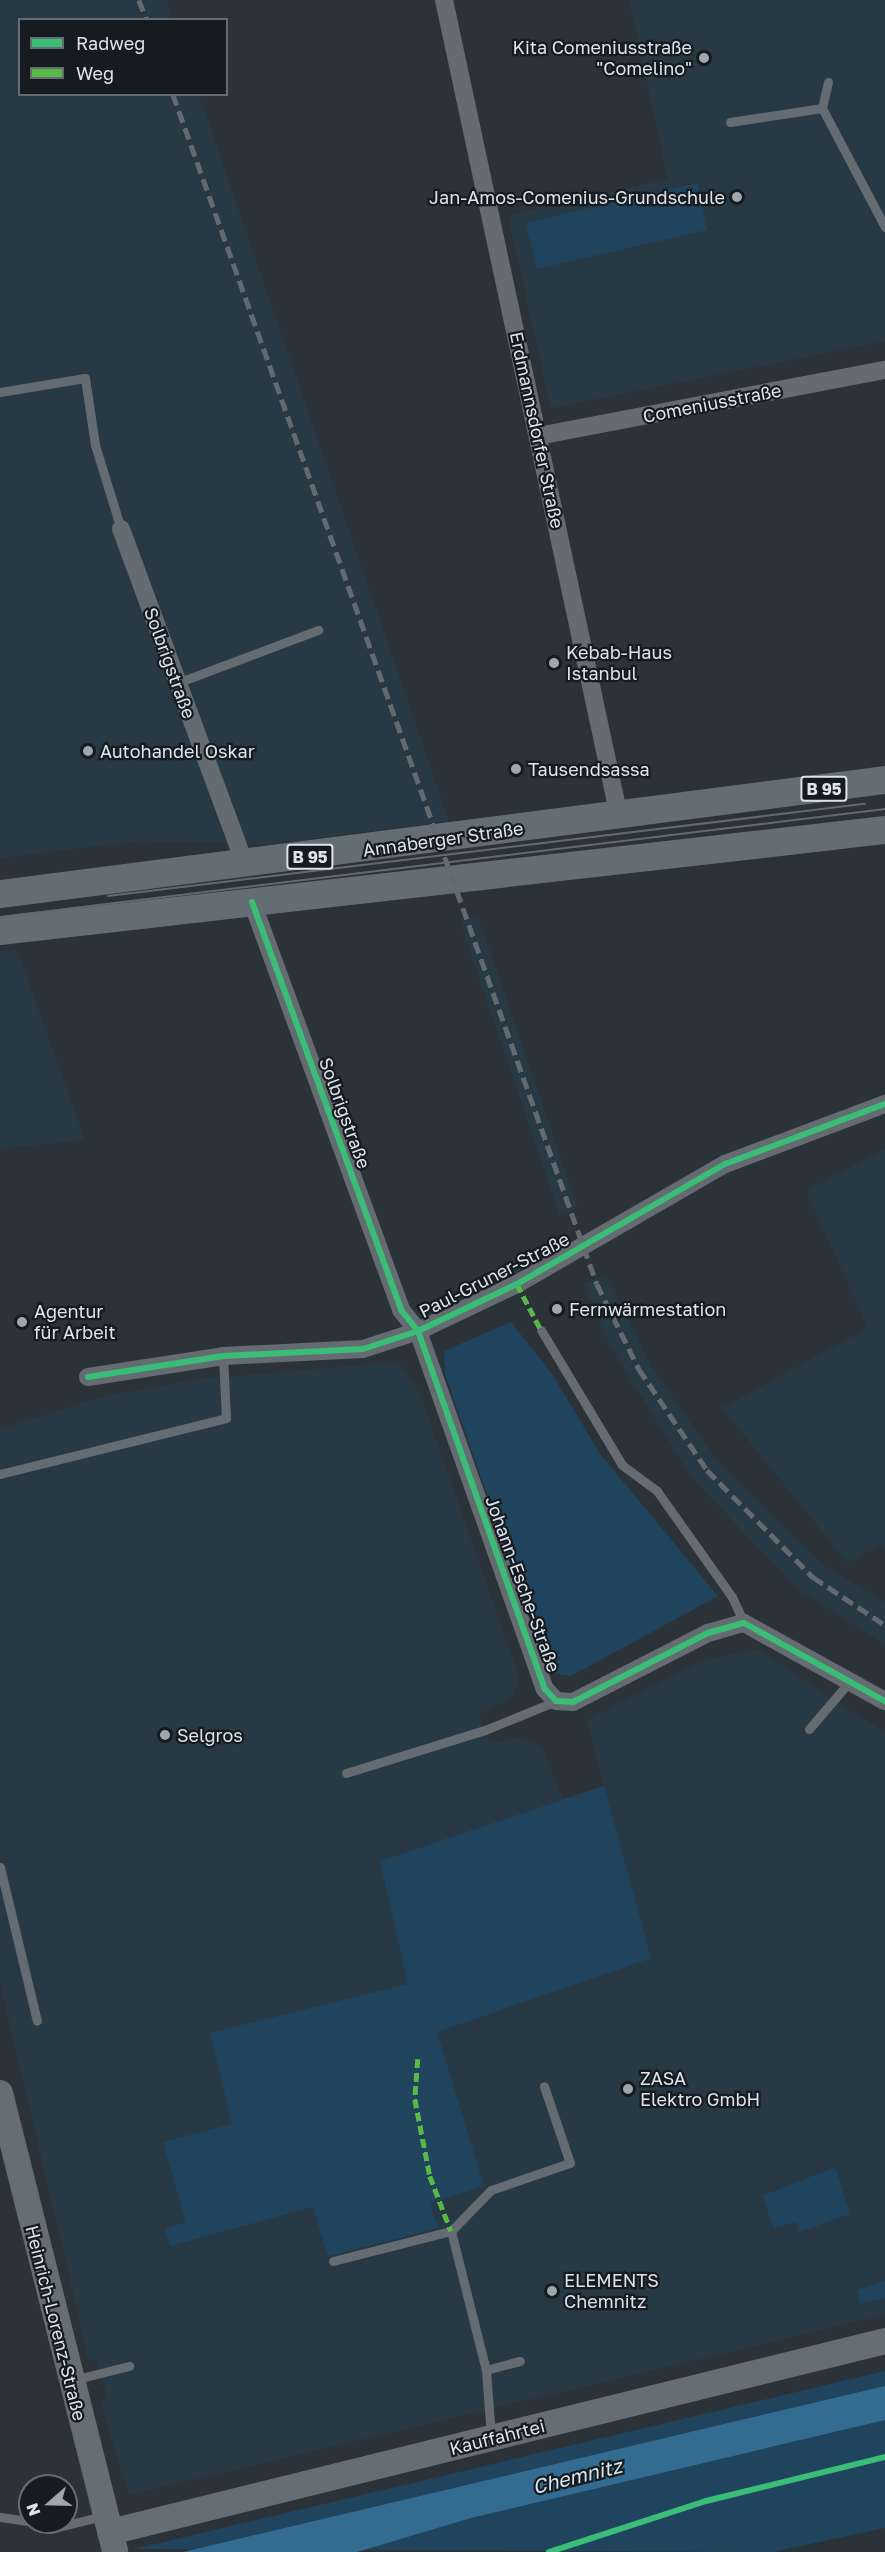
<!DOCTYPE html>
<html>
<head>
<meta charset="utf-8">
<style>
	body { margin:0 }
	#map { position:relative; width:885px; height:2552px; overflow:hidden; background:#2c3338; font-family:"Golos Text",sans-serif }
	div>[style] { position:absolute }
	.built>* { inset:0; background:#283946 }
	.green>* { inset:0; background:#20445d }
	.water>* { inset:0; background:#336b91 }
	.lane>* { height:9px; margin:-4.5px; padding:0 4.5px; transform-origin:4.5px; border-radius:4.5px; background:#646c72 }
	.street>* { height:18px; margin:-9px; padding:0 9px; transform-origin:9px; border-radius:9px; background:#646c72 }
	.secondary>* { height:26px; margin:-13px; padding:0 13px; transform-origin:13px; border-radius:13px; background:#656e75 }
	.primary>* { height:28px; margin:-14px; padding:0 14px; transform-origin:14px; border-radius:14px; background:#636d74 }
	.tram>* { height:1.5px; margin:-0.75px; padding:0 0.75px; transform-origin:0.75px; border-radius:0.75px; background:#636a6f }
	.rail>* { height:4.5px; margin-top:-2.25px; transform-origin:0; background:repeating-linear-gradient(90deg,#636a6f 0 12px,transparent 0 18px) }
	.quiet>* { height:4.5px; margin-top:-2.25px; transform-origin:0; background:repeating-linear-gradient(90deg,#58b947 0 9px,transparent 0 13.5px) }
	.cycleway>* { height:6px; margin:-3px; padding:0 3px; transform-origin:3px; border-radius:3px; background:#3abd76 }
	.dots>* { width:16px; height:16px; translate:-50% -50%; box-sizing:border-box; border:3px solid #151b1f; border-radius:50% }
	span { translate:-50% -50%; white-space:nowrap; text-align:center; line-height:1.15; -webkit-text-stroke:4.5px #151b1f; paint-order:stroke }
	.shield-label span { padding:2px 4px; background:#151b1f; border:2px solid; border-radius:4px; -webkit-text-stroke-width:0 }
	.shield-label { font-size:16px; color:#dde5ec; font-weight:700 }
	.poi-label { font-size:18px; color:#dde5ec }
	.right { translate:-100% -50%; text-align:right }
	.left { translate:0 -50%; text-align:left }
	.street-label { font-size:18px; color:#dde5ec }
	.water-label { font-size:20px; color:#d5e5f2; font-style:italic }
	.legend { position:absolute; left:18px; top:18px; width:210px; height:78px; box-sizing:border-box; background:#151b1f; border:2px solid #656c71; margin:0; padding:8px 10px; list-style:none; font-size:18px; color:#dde5ec }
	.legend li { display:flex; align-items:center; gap:12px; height:30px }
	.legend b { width:30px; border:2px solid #656c71 }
	.north { position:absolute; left:18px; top:2474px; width:60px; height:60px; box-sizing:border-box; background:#151b1f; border:2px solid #656c71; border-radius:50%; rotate:250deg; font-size:16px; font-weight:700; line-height:24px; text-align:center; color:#dde5ec }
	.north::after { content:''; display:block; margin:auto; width:21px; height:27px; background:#9fa7ad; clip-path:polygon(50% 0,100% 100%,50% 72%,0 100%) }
</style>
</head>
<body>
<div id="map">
	<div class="built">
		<div style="clip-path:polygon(0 0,166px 0,173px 19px,20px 20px,20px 94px,199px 95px,449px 821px,269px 844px,140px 841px,0 858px)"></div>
		<div style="clip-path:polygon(629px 0,885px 0,885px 341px,551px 408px,508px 216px,668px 179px)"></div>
		<div style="clip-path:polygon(478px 916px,578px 1208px,560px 1216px,460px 922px)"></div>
		<div style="clip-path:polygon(17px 950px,85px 1140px,0 1149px,0 952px)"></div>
		<div style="clip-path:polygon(885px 1149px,885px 1550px,881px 1544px,848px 1563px,722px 1408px,868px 1328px,806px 1191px)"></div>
		<div style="clip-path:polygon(607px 1275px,652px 1367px,718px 1462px,823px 1565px,885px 1602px,885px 1645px,798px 1589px,692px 1478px,609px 1344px,584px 1284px)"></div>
		<div style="clip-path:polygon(398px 1362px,420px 1393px,520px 1680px,510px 1699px,479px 1714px,490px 1744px,518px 1737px,541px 1746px,563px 1799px,604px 1786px,587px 1720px,704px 1660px,757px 1649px,885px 1733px,885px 2315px,129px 2495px,100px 2401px,108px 2399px,97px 2359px,89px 2360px,0 1983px,0 1429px,101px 1397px,198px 1379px)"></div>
	</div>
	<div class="green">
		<div style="clip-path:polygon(697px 183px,707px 230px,537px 269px,526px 223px)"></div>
		<div style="clip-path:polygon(511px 1322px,552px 1374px,601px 1455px,718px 1596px,571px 1676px,557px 1674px,546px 1663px,445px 1374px,444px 1351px)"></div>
		<div style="clip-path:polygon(604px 1786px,651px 1958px,437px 2032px,484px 2186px,430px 2203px,438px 2228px,328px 2256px,313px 2207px,170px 2246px,165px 2229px,186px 2222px,163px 2142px,232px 2124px,210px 2033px,408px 1984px,380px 1861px)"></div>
		<div style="clip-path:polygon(835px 2167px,850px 2214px,799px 2232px,796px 2222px,774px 2228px,762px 2196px)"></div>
		<div style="clip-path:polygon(885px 2281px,885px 2298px,860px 2304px,857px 2290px)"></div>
		<div style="clip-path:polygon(885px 2371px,885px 2528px,773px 2552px,134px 2549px)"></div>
	</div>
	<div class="water">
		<div style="clip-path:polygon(885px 2386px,885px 2420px,471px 2518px,357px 2552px,183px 2552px)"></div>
	</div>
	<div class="lane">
		<div style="left:828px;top:82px;width:27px;rotate:103deg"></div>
		<div style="left:822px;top:108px;width:135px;rotate:62.1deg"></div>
		<div style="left:730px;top:122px;width:93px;rotate:-8.7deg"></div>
		<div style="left:0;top:392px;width:86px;rotate:-9.4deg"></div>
		<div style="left:85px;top:378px;width:68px;rotate:81.5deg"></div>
		<div style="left:95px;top:445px;width:88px;rotate:72.8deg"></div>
		<div style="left:177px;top:683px;width:151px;rotate:-20.6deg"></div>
		<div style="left:541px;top:1330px;width:157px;rotate:59deg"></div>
		<div style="left:622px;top:1465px;width:44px;rotate:36.6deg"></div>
		<div style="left:657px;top:1491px;width:130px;rotate:54.7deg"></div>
		<div style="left:732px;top:1597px;width:29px;rotate:65deg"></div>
		<div style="left:0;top:1474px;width:233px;rotate:-13.9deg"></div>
		<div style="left:226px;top:1418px;width:62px;rotate:-92.8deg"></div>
		<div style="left:809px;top:1729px;width:63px;rotate:-49.5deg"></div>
		<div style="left:346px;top:1773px;width:145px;rotate:-17.2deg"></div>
		<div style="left:485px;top:1730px;width:77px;rotate:-22.2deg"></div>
		<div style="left:0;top:1867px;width:158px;rotate:76.5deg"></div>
		<div style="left:451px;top:2231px;width:143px;rotate:75.9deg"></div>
		<div style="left:486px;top:2370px;width:67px;rotate:85.7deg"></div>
		<div style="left:333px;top:2261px;width:122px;rotate:-14.3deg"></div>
		<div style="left:451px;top:2231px;width:57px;rotate:-45.7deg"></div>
		<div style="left:491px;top:2190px;width:83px;rotate:-18.9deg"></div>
		<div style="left:570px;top:2163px;width:81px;rotate:-108.7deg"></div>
		<div style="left:486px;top:2370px;width:35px;rotate:-15deg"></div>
		<div style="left:73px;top:2380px;width:58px;rotate:-14deg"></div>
		<div style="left:0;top:2517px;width:30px;rotate:8deg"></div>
		<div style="left:31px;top:2522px;width:20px;rotate:20deg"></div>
		<div style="left:50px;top:2529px;width:55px;rotate:-13.8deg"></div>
	</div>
	<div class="street">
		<div style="left:444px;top:0;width:835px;rotate:77.9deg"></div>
		<div style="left:538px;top:436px;width:353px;rotate:-10.8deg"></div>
		<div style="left:121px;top:529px;width:358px;rotate:69.7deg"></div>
		<div style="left:252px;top:902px;width:434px;rotate:69.9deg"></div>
		<div style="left:401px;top:1310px;width:27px;rotate:51deg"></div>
		<div style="left:418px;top:1331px;width:380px;rotate:70.5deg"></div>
		<div style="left:545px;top:1689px;width:16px;rotate:47deg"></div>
		<div style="left:556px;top:1701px;width:17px;rotate:3deg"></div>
		<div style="left:573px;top:1702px;width:152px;rotate:-27.1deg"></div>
		<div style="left:708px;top:1633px;width:37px;rotate:-16deg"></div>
		<div style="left:744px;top:1623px;width:161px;rotate:29deg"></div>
		<div style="left:88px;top:1377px;width:137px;rotate:-8.8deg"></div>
		<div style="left:223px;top:1356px;width:140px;rotate:-2.9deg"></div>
		<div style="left:363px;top:1349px;width:58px;rotate:-18.1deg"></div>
		<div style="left:418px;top:1331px;width:110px;rotate:-25.4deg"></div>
		<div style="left:517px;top:1284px;width:240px;rotate:-30deg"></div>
		<div style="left:725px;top:1164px;width:171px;rotate:-20.6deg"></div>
	</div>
	<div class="secondary">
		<div style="left:0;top:2093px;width:473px;rotate:75.9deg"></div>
		<div style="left:110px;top:2532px;width:798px;rotate:-13.84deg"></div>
	</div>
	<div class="primary">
		<div style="left:0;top:894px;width:892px;rotate:-7.34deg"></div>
		<div style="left:0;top:931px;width:891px;rotate:-6.51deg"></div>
	</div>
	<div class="tram">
		<div style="left:108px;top:896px;width:762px;rotate:-6.94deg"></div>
		<div style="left:0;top:917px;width:892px;rotate:-6.96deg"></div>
	</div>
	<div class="rail">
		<div style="left:139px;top:0;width:22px;rotate:68deg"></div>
		<div style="left:173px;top:94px;width:1263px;rotate:70.39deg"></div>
		<div style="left:597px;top:1284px;width:95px;rotate:63.7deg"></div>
		<div style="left:639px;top:1369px;width:122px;rotate:56deg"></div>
		<div style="left:707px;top:1470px;width:151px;rotate:45.3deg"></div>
		<div style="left:813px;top:1577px;width:87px;rotate:33.7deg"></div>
	</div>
	<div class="quiet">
		<div style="left:517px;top:1284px;width:52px;rotate:62.4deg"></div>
		<div style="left:418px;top:2059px;width:40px;rotate:94.3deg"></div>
		<div style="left:415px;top:2099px;width:78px;rotate:79deg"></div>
		<div style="left:430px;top:2176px;width:59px;rotate:69.1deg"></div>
	</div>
	<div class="cycleway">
		<div style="left:252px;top:902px;width:434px;rotate:69.9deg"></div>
		<div style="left:401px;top:1310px;width:27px;rotate:51deg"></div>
		<div style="left:418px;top:1331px;width:380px;rotate:70.5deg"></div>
		<div style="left:545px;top:1689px;width:16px;rotate:47deg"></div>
		<div style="left:556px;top:1701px;width:17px;rotate:3deg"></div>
		<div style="left:573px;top:1702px;width:152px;rotate:-27.1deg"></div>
		<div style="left:708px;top:1633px;width:37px;rotate:-16deg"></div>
		<div style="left:744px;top:1623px;width:161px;rotate:29deg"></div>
		<div style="left:88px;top:1377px;width:137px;rotate:-8.8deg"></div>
		<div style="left:223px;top:1356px;width:140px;rotate:-2.9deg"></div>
		<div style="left:363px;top:1349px;width:58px;rotate:-18.1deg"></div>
		<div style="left:418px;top:1331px;width:110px;rotate:-25.4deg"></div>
		<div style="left:517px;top:1284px;width:240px;rotate:-30deg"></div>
		<div style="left:725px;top:1164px;width:171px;rotate:-20.6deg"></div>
		<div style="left:549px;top:2552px;width:165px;rotate:-18deg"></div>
		<div style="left:706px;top:2501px;width:184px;rotate:-13.8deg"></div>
	</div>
	<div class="dots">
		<div style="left:704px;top:58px;background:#9fa7ad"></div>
		<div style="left:737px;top:197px;background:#9fa7ad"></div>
		<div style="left:554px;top:663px;background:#9fa7ad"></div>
		<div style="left:88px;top:751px;background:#9fa7ad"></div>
		<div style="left:516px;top:769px;background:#9fa7ad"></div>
		<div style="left:557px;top:1309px;background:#9fa7ad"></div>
		<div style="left:22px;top:1322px;background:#9fa7ad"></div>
		<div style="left:165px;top:1735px;background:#9fa7ad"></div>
		<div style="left:628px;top:2089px;background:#9fa7ad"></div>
		<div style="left:552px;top:2291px;background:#9fa7ad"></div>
	</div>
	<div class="shield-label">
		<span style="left:824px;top:789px">B 95</span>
		<span style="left:310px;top:857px">B 95</span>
	</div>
	<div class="poi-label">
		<span class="right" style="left:692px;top:58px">Kita Comeniusstraße<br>"Comelino"</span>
		<span class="right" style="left:725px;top:197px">Jan-Amos-Comenius-Grundschule</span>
		<span class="left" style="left:566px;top:663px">Kebab-Haus<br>Istanbul</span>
		<span class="left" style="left:100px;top:751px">Autohandel Oskar</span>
		<span class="left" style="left:528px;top:769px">Tausendsassa</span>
		<span class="left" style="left:569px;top:1309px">Fernwärmestation</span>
		<span class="left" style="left:34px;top:1322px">Agentur<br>für Arbeit</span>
		<span class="left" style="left:177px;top:1735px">Selgros</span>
		<span class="left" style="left:640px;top:2089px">ZASA<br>Elektro GmbH</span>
		<span class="left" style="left:564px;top:2291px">ELEMENTS<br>Chemnitz</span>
	</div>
	<div class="street-label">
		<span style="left:712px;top:403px;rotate:-11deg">Comeniusstraße</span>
		<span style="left:537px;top:430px;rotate:78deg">Erdmannsdorfer Straße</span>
		<span style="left:170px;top:663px;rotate:70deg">Solbrigstraße</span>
		<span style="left:443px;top:839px;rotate:-8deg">Annaberger Straße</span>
		<span style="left:345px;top:1113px;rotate:70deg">Solbrigstraße</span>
		<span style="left:494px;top:1275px;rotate:-27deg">Paul-Gruner-Straße</span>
		<span style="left:523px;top:1584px;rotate:70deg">Johann-Esche-Straße</span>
		<span style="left:56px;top:2323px;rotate:76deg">Heinrich-Lorenz-Straße</span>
		<span style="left:497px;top:2437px;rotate:-14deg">Kauffahrtei</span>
	</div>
	<div class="water-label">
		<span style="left:577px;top:2476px;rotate:-14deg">Chemnitz</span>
	</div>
	<ul class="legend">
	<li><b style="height:8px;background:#3abd76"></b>Radweg</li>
	<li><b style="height:8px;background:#58b947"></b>Weg</li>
	</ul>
	<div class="north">N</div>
</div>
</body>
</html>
